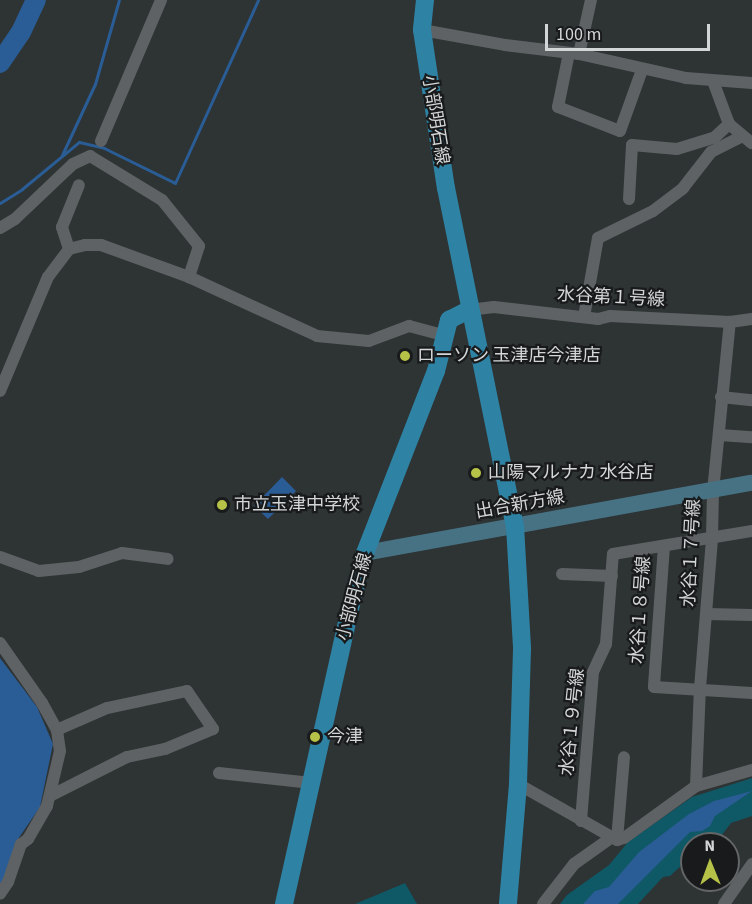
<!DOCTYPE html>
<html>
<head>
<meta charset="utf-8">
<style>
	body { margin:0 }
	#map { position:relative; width:752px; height:904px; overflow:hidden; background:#2e3334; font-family:"Source Sans 3","Noto Sans JP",sans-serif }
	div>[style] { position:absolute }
	.green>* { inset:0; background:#0f5865 }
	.water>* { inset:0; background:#2a5d95 }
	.stream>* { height:3px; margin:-1.5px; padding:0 1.5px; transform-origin:1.5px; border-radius:1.5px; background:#2a5d95 }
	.river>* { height:20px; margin:-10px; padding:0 10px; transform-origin:10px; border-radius:10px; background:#2a5d95 }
	.street>* { height:12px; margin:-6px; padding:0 6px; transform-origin:6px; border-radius:6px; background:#5e6264 }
	.secondary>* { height:16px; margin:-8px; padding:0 8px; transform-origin:8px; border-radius:8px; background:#467284 }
	.primary>* { height:18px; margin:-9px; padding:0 9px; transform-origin:9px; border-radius:9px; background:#2e83a4 }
	.dots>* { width:16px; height:16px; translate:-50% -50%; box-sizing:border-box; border:3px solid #181a1b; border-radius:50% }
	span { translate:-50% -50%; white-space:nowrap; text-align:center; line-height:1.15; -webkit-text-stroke:4.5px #181a1b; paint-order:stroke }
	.street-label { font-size:18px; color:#d3d6d7 }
	.poi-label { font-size:18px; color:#d3d6d7 }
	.left { translate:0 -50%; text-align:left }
	.north { position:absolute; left:680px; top:832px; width:60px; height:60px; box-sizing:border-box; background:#181a1b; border:2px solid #636566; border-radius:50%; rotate:359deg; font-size:16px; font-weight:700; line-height:24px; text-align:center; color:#d3d6d7 }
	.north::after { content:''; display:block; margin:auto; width:21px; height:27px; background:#b6c148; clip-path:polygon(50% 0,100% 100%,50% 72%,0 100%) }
	.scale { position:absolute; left:545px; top:24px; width:165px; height:27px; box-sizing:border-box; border:3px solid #d3d6d7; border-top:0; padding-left:8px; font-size:18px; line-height:21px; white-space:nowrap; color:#d3d6d7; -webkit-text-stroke:4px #181a1b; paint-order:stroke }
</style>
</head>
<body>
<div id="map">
	<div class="green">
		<div style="clip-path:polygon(752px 778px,752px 816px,731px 823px,715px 844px,692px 844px,692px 850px,680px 860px,682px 865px,670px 876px,663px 877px,638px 904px,560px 904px,567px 895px,609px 865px,628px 842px,692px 797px)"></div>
		<div style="clip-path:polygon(405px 883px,417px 904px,355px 904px)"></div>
	</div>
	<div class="water">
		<div style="clip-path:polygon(282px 477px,296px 491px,268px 519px,254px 506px)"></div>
		<div style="clip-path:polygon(0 658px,37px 707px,53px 744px,40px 807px,18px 839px,0 889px)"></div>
		<div style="clip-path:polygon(752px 791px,715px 816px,710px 826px,702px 831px,690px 832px,618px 904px,583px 904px,595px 891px,609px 887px,639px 852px,689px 814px,714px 801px)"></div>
	</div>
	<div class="stream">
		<div style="left:62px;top:155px;width:78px;rotate:-65.1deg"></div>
		<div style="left:95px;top:84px;width:87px;rotate:-74.1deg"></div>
		<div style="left:0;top:203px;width:26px;rotate:-32deg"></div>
		<div style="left:22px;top:189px;width:74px;rotate:-39.5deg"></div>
		<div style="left:79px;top:142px;width:26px;rotate:13deg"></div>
		<div style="left:104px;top:148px;width:79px;rotate:26.2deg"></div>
		<div style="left:175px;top:183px;width:201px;rotate:-65.6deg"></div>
	</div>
	<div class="river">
		<div style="left:0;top:63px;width:37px;rotate:-56deg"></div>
		<div style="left:21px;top:32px;width:35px;rotate:-65deg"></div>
	</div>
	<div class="street">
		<div style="left:422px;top:30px;width:84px;rotate:10.2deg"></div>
		<div style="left:505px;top:45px;width:75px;rotate:6.9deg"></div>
		<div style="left:579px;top:54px;width:110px;rotate:12.6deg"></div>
		<div style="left:686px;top:78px;width:66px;rotate:4.3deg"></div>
		<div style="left:569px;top:53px;width:55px;rotate:101.5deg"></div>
		<div style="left:558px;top:107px;width:66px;rotate:21.2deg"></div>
		<div style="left:620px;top:131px;width:65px;rotate:-70.2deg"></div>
		<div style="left:579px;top:54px;width:55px;rotate:-77.5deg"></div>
		<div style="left:713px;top:81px;width:46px;rotate:69.6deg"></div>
		<div style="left:729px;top:124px;width:30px;rotate:40deg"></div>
		<div style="left:101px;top:141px;width:153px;rotate:-66.9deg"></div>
		<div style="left:629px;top:199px;width:54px;rotate:-86.8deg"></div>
		<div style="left:632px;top:145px;width:45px;rotate:5.1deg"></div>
		<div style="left:677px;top:149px;width:39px;rotate:-17deg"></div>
		<div style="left:714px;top:138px;width:21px;rotate:-43deg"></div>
		<div style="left:0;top:228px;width:17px;rotate:-31deg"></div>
		<div style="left:15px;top:219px;width:80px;rotate:-43.5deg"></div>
		<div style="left:73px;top:164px;width:19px;rotate:-25deg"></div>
		<div style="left:90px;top:156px;width:84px;rotate:31.4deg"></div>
		<div style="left:162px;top:200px;width:59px;rotate:51.2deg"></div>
		<div style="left:199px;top:246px;width:33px;rotate:108deg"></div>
		<div style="left:69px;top:249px;width:23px;rotate:-108deg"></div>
		<div style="left:62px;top:227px;width:45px;rotate:-68deg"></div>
		<div style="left:469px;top:310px;width:25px;rotate:-7deg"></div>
		<div style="left:494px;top:307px;width:105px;rotate:6.6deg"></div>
		<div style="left:598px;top:319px;width:12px;rotate:-14deg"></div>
		<div style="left:610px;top:316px;width:120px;rotate:2.9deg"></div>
		<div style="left:730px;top:322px;width:22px;rotate:-8deg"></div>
		<div style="left:584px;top:317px;width:80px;rotate:-80deg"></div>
		<div style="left:598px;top:238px;width:61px;rotate:-26.1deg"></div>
		<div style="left:653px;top:211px;width:38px;rotate:-37deg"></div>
		<div style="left:683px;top:188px;width:46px;rotate:-52.1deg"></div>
		<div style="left:711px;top:152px;width:34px;rotate:-27deg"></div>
		<div style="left:0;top:391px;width:124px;rotate:-67.2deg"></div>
		<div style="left:48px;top:277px;width:35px;rotate:-53deg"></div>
		<div style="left:69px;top:249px;width:16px;rotate:-14deg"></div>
		<div style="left:85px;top:245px;width:16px"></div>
		<div style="left:101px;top:245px;width:94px;rotate:20deg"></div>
		<div style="left:189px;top:277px;width:141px;rotate:24.7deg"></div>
		<div style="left:317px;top:336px;width:52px;rotate:5.5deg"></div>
		<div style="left:369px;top:341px;width:43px;rotate:-20.6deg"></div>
		<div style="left:409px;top:326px;width:35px;rotate:15deg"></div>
		<div style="left:721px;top:397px;width:31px;rotate:6deg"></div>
		<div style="left:720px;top:435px;width:32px;rotate:4deg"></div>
		<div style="left:664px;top:546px;width:141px;rotate:94.1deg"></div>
		<div style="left:654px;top:687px;width:98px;rotate:3.5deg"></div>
		<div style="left:0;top:557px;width:41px;rotate:19.7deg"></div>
		<div style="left:39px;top:571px;width:40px;rotate:-5.7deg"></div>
		<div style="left:79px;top:567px;width:45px;rotate:-18deg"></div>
		<div style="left:122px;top:553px;width:46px;rotate:7.4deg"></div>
		<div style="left:562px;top:574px;width:50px;rotate:2.3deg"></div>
		<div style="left:707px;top:614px;width:45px;rotate:1.3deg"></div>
		<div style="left:0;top:643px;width:73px;rotate:55deg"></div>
		<div style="left:42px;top:703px;width:31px;rotate:61deg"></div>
		<div style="left:57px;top:730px;width:21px;rotate:82deg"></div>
		<div style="left:60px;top:751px;width:57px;rotate:103.3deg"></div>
		<div style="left:47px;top:806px;width:38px;rotate:120deg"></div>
		<div style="left:28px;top:839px;width:9px;rotate:144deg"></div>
		<div style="left:21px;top:844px;width:40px;rotate:108.9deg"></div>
		<div style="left:8px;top:882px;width:14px;rotate:124deg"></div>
		<div style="left:219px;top:773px;width:93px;rotate:6.2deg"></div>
		<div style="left:518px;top:784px;width:114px;rotate:29.5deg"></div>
		<div style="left:617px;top:840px;width:7px;rotate:-16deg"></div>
		<div style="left:624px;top:838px;width:89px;rotate:-35.8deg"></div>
		<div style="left:696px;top:786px;width:58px;rotate:-15.9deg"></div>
		<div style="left:696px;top:786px;width:98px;rotate:-87.7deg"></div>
		<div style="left:700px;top:688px;width:150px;rotate:-85.4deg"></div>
		<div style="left:712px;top:538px;width:47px;rotate:-88.8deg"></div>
		<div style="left:713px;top:491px;width:170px;rotate:-84.3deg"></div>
		<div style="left:50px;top:796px;width:86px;rotate:-26.9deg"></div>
		<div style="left:127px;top:757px;width:39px;rotate:-12deg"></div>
		<div style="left:165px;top:749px;width:52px;rotate:-22.6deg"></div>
		<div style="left:213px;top:729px;width:46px;rotate:-124.4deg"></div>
		<div style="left:187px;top:691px;width:82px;rotate:168deg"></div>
		<div style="left:107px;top:708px;width:55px;rotate:156.3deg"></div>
		<div style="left:581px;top:821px;width:149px;rotate:-85.4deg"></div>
		<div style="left:593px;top:672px;width:31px;rotate:-65deg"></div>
		<div style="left:606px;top:644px;width:90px;rotate:-85.6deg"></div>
		<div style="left:613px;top:554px;width:141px;rotate:-9.4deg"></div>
		<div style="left:617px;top:840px;width:83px;rotate:-85.2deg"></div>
		<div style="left:543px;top:904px;width:51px;rotate:-52.2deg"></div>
		<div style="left:574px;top:864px;width:47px;rotate:-35.4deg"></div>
		<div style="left:724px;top:904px;width:49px;rotate:-55deg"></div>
	</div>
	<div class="secondary">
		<div style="left:365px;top:553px;width:393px;rotate:-10.3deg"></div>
	</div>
	<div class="primary">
		<div style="left:425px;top:0;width:30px;rotate:96deg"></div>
		<div style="left:422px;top:30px;width:160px;rotate:81.4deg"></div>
		<div style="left:446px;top:188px;width:345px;rotate:78.5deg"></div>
		<div style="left:515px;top:526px;width:123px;rotate:86.7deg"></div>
		<div style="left:522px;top:649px;width:135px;rotate:91.7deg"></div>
		<div style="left:518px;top:784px;width:120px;rotate:94.8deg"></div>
		<div style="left:284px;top:904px;width:312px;rotate:-77.4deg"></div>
		<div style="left:352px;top:599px;width:48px;rotate:-74.2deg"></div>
		<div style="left:365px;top:553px;width:195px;rotate:-68.7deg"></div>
		<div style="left:436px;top:371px;width:53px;rotate:-75.7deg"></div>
		<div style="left:449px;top:320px;width:22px;rotate:-27deg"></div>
	</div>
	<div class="dots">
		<div style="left:405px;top:356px;background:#b6c148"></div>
		<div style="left:476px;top:473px;background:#b6c148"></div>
		<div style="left:222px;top:505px;background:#b6c148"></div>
		<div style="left:315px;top:737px;background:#b6c148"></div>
	</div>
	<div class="street-label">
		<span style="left:435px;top:120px;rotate:81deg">小部明石線</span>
		<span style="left:611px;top:298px;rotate:3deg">水谷第１号線</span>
		<span style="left:520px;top:505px;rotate:-10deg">出合新方線</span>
		<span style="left:692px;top:553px;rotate:-87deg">水谷１７号線</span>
		<span style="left:355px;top:597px;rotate:-75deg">小部明石線</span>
		<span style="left:641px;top:610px;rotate:-86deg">水谷１８号線</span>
		<span style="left:573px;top:722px;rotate:-84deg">水谷１９号線</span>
	</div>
	<div class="poi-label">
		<span class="left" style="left:417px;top:356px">ローソン 玉津店今津店</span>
		<span class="left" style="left:488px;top:473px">山陽マルナカ 水谷店</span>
		<span class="left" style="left:234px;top:505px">市立玉津中学校</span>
		<span class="left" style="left:327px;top:737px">今津</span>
	</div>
	<div class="north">N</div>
	<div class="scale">100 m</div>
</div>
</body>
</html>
